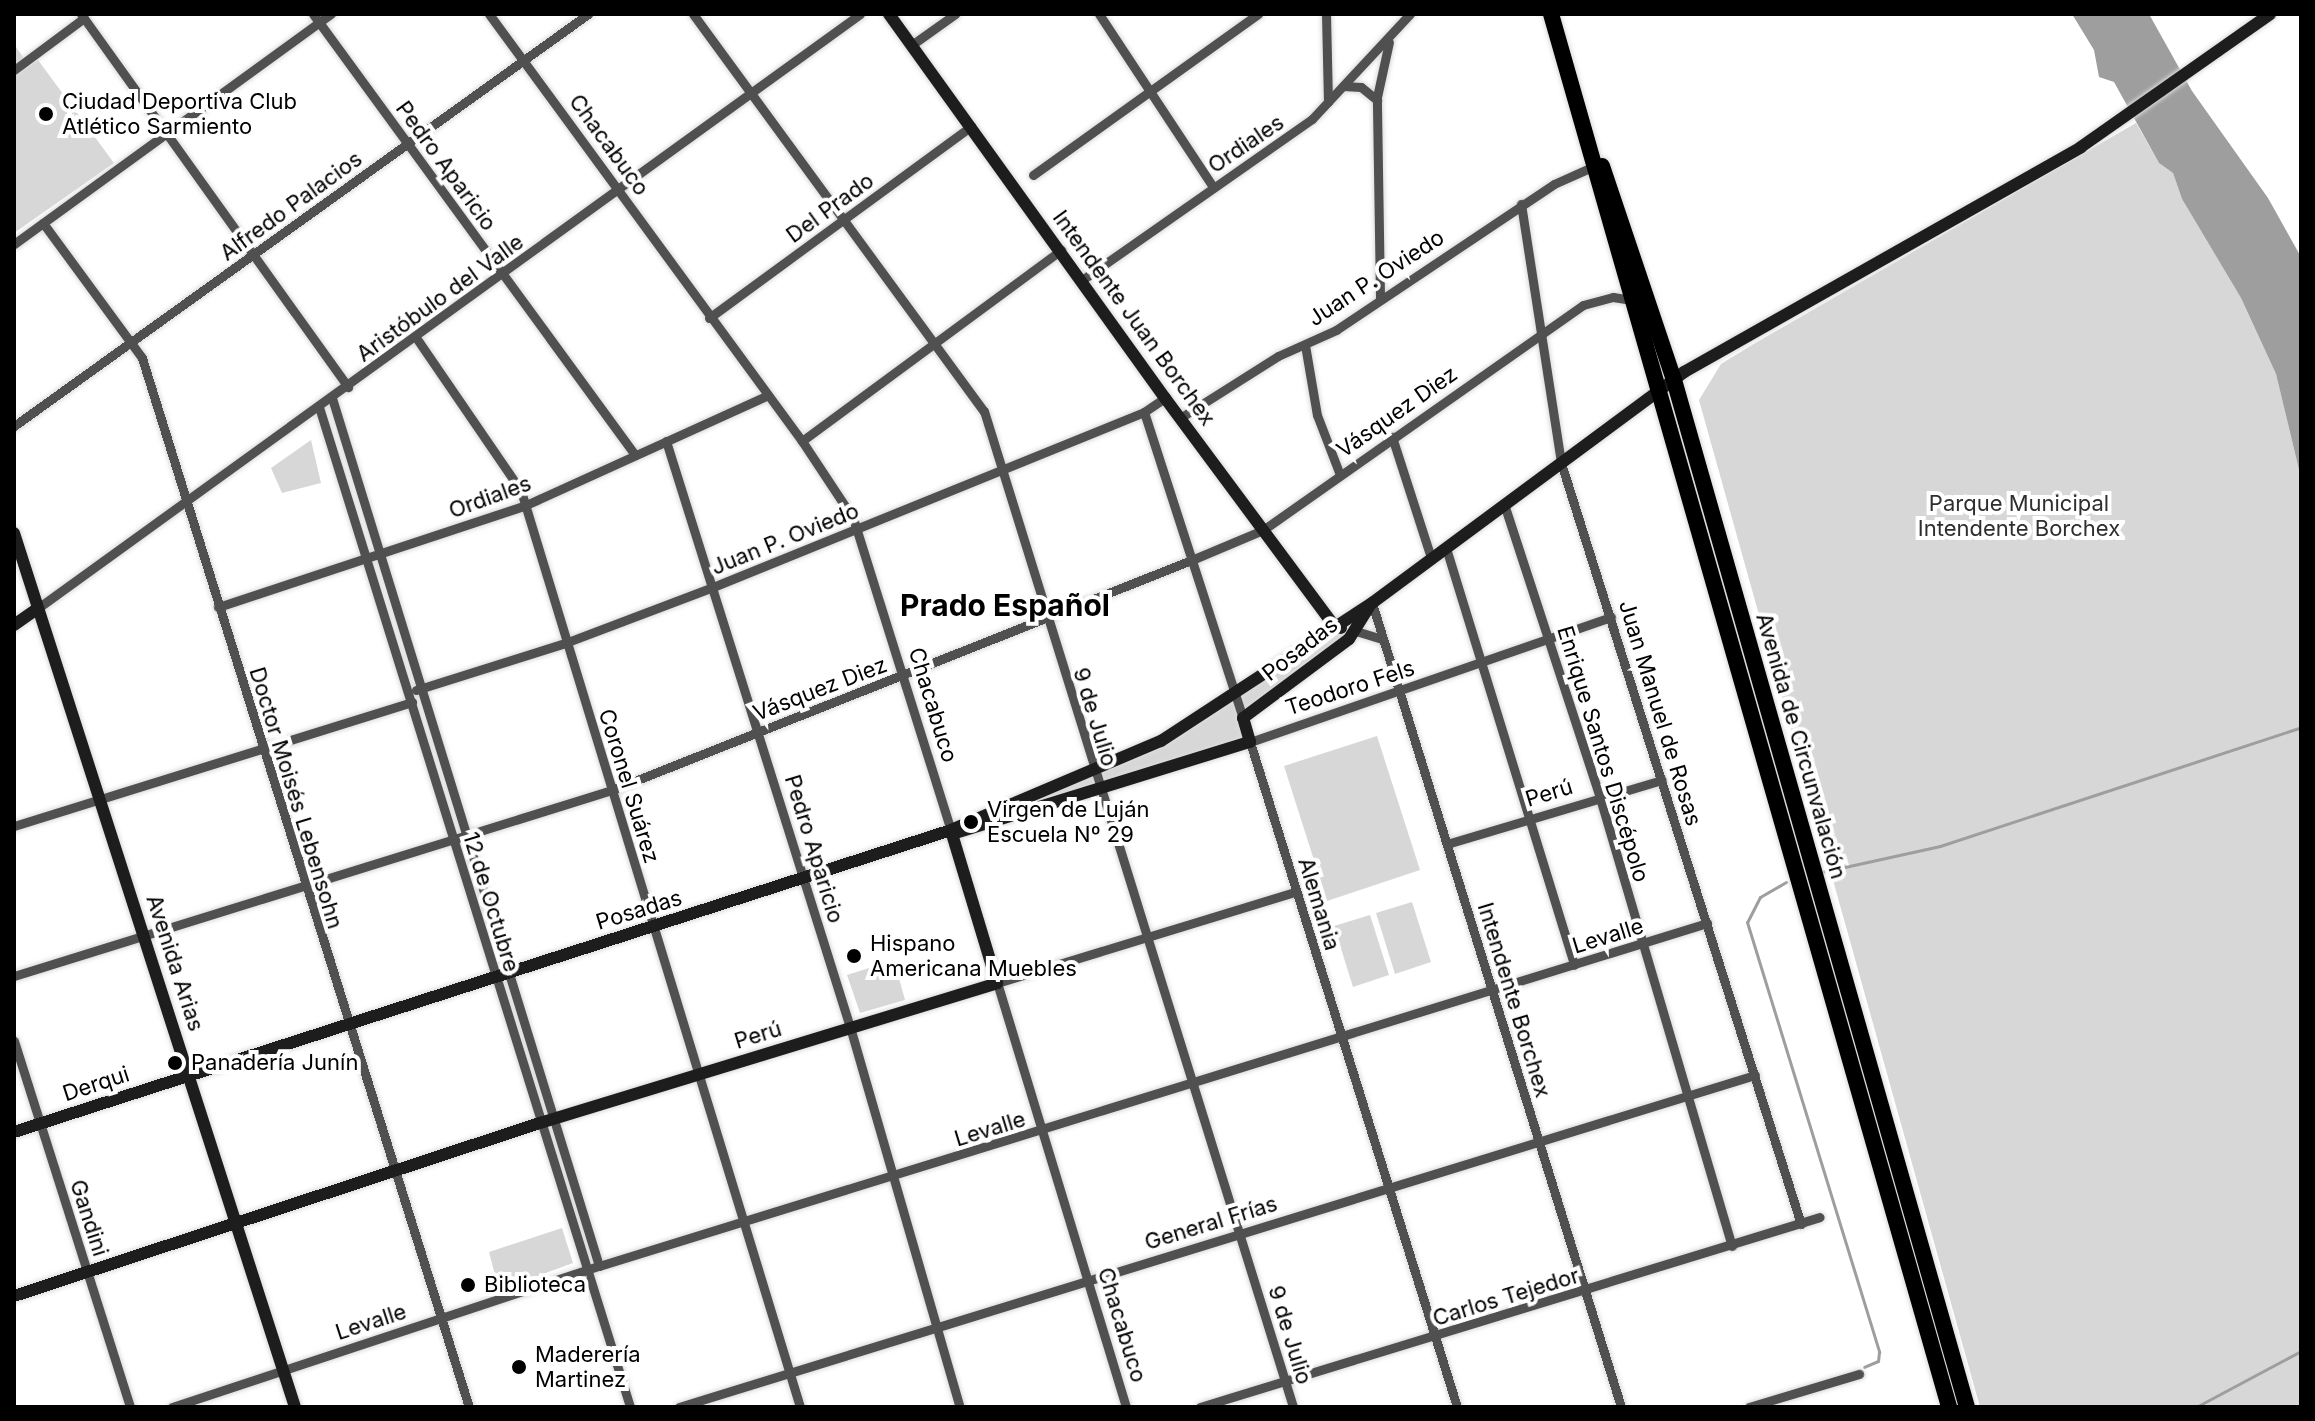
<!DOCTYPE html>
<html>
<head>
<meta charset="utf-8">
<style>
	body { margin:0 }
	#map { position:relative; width:2315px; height:1421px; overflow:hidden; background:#fff; font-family:Inter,sans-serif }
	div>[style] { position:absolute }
	.green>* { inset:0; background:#d7d7d7 }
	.water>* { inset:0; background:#9e9e9e }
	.stream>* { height:3px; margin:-1.5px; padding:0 1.5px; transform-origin:1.5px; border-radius:1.5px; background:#9e9e9e }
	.roads { filter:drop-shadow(0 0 2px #dbdbdb) drop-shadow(0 0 2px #dbdbdb) }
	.street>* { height:9px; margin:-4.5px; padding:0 4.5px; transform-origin:4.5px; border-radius:4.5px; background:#505050 }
	.secondary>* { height:12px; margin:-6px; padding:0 6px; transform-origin:6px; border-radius:6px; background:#1d1d1d }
	.highway>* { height:16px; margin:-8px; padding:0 8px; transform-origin:8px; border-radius:8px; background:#000 }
	.dots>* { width:22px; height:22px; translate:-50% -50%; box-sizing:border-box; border:4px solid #fff; border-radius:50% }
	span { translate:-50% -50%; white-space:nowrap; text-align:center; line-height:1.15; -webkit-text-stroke:8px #fff; paint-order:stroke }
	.poi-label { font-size:22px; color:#000 }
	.left { translate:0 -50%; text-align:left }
	.street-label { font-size:22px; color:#000 }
	.park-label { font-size:22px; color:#2e2e2e }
	.district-label { font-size:30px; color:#000; font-weight:700 }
	.frame { position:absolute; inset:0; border:16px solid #000; pointer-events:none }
</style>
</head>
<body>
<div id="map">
	<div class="green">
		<div style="clip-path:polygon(14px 44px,29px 66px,38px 60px,114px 163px,14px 233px)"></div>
		<div style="clip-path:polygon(2136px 123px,2159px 163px,2173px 173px,2182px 199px,2241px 298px,2276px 374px,2301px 478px,2301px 1407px,1980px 1407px,1699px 400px,1721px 364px,1752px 345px)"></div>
		<div style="clip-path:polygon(311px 440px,321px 483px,282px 493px,271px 468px)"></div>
		<div style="clip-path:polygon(1335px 627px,1356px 631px,1243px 718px,1250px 742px,978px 825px,1161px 741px)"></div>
		<div style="clip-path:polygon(1377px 736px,1420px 870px,1327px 901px,1284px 766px)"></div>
		<div style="clip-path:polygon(1412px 902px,1431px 962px,1395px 974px,1376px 913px)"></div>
		<div style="clip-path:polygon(1370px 915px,1389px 975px,1353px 987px,1334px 926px)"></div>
		<div style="clip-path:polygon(894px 960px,905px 1000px,860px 1013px,847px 975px)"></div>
		<div style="clip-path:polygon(562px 1228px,573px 1263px,499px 1290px,489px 1252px)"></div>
	</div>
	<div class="water">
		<div style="clip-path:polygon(2072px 14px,2149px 14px,2192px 91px,2268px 198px,2301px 257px,2301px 478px,2276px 374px,2241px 298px,2182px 199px,2173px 173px,2159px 163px,2114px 82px,2099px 77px,2094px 50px)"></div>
	</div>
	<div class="stream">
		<div style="left:1822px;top:872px;width:121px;rotate:-12.4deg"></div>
		<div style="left:1940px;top:846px;width:377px;rotate:-18.2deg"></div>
		<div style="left:1786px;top:882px;width:30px;rotate:150deg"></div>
		<div style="left:1760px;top:897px;width:28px;rotate:117deg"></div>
		<div style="left:1747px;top:922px;width:450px;rotate:72.9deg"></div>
		<div style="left:1879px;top:1352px;width:9px;rotate:96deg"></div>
		<div style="left:1878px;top:1361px;width:15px;rotate:157deg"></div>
		<div style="left:2196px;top:1407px;width:119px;rotate:-28.1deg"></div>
	</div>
	<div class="roads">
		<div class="street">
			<div style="left:81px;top:14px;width:459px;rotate:54.4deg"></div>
			<div style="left:313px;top:14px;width:546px;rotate:53.86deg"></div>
			<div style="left:489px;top:14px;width:529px;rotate:53.76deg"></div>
			<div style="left:802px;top:441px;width:92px;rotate:56.5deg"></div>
			<div style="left:853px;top:518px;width:331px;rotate:72.6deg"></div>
			<div style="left:693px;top:14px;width:492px;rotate:53.8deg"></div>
			<div style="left:984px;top:411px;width:1043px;rotate:72.76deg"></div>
			<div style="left:1099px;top:14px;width:207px;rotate:56.6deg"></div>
			<div style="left:1326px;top:14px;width:88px;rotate:88.7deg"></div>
			<div style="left:913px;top:44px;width:52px;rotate:-35.5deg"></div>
			<div style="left:14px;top:70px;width:87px;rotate:-36.6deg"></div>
			<div style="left:1343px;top:86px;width:18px;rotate:3deg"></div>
			<div style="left:1361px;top:87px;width:21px;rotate:39deg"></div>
			<div style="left:1033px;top:175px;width:277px;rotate:-35.6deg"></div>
			<div style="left:1521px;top:204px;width:262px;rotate:81.2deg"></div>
			<div style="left:1561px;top:463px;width:798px;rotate:72.5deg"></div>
			<div style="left:43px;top:223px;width:167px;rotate:53.7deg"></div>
			<div style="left:142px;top:358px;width:1099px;rotate:72.69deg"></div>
			<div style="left:14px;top:244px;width:392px;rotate:-36deg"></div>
			<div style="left:1082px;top:280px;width:281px;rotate:-35deg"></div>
			<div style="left:1312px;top:119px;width:144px;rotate:-47deg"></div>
			<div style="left:1380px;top:297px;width:200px;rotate:-90.9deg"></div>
			<div style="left:1377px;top:97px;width:56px;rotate:-77.7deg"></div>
			<div style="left:709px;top:318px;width:325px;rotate:-36.2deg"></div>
			<div style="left:417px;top:339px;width:184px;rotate:55.6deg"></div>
			<div style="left:521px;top:491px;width:958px;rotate:73.06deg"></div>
			<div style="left:1305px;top:345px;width:71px;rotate:80.3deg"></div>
			<div style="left:1317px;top:415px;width:64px;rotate:69deg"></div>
			<div style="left:332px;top:398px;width:908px;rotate:72.9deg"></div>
			<div style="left:319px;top:407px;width:1047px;rotate:72.72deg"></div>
			<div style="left:1144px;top:412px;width:322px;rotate:72.1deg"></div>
			<div style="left:1180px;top:418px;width:116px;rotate:-32.3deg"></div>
			<div style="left:1278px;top:356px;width:64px;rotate:-24.1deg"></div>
			<div style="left:1336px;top:330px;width:262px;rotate:-33.8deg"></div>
			<div style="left:1554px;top:184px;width:42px;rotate:-24.1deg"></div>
			<div style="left:14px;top:426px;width:707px;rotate:-35.67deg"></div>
			<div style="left:1392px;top:437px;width:127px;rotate:72.1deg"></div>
			<div style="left:666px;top:441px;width:614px;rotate:72.57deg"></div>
			<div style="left:850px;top:1027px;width:396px;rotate:73.9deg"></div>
			<div style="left:802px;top:441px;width:322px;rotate:-36.4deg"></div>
			<div style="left:1504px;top:504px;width:309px;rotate:71.9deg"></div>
			<div style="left:1600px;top:798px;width:467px;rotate:73.6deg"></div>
			<div style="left:1446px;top:548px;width:436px;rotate:72.9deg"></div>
			<div style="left:1372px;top:603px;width:842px;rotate:72.79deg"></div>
			<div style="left:218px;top:607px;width:324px;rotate:-18.3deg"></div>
			<div style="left:526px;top:505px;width:264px;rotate:-24.4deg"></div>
			<div style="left:38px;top:608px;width:1014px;rotate:-35.85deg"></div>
			<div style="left:1356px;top:631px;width:27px;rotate:17deg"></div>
			<div style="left:416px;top:690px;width:156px;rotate:-17.5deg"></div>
			<div style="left:565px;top:643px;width:158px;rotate:-20.7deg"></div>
			<div style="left:713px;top:587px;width:465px;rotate:-22.1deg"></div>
			<div style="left:1144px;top:412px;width:25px;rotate:-34deg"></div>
			<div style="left:14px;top:826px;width:417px;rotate:-17.3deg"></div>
			<div style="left:1447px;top:844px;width:224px;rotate:-16.6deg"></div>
			<div style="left:14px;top:976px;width:626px;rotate:-17.28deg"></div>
			<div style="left:612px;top:790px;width:626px;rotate:-21.65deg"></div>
			<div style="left:1194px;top:559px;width:75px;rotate:-22.8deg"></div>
			<div style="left:1263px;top:530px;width:391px;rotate:-35.1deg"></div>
			<div style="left:1583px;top:305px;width:31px;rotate:-15deg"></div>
			<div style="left:1613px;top:297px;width:19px;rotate:9deg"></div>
			<div style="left:14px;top:1041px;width:384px;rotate:72.4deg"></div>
			<div style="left:172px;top:1407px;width:450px;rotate:-18.3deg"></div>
			<div style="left:599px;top:1266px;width:1160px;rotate:-17.2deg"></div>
			<div style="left:679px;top:1407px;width:1126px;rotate:-17.15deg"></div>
			<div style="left:1126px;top:1407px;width:443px;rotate:-106.9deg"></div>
			<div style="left:997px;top:983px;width:312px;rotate:-17deg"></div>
			<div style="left:1200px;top:1407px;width:648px;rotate:-17.04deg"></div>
			<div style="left:1457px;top:1407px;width:696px;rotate:-107.29deg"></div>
			<div style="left:1250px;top:742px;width:382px;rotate:-19.1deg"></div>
			<div style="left:1749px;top:1407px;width:115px;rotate:-16.7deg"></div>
		</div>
		<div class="secondary">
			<div style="left:889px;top:14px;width:473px;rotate:54.3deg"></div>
			<div style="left:1165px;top:398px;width:285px;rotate:53.4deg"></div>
			<div style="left:1335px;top:627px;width:6px;rotate:9deg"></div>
			<div style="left:14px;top:533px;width:918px;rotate:72.18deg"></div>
			<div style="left:14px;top:625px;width:29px;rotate:-35deg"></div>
			<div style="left:14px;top:1132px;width:984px;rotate:-17.86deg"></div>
			<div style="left:951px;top:830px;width:228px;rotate:-23deg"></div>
			<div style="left:1161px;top:741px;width:252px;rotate:-33.2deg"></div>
			<div style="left:1372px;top:603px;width:388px;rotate:-36.5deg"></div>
			<div style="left:1684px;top:372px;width:456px;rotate:-29.5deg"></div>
			<div style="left:2081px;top:147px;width:231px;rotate:-35.1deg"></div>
			<div style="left:14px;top:1296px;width:554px;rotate:-18.21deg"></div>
			<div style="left:540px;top:1123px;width:478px;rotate:-17deg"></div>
			<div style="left:997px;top:983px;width:156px;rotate:-106.8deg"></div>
			<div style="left:952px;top:834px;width:312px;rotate:-17.2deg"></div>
			<div style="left:1250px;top:742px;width:25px;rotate:-106deg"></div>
			<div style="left:1243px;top:718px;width:132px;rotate:-36.7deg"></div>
			<div style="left:1349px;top:639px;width:39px;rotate:-58deg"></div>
		</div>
		<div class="highway">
			<div style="left:1551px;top:14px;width:1449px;rotate:74.05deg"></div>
			<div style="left:1602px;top:166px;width:226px;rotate:71.4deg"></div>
			<div style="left:1674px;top:380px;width:1068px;rotate:74.08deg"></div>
		</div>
	</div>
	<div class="dots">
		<div style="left:46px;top:114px;background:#000"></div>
		<div style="left:971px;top:822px;background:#000"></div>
		<div style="left:854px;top:956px;background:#000"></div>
		<div style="left:175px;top:1063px;background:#000"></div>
		<div style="left:468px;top:1285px;background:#000"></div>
		<div style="left:519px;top:1367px;background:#000"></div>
	</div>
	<div class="poi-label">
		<span class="left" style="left:62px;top:114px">Ciudad Deportiva Club<br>Atlético Sarmiento</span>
		<span class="left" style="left:987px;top:822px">Virgen de Luján<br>Escuela Nº 29</span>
		<span class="left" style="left:870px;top:956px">Hispano<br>Americana Muebles</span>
		<span class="left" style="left:191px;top:1063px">Panadería Junín</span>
		<span class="left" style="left:484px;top:1285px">Biblioteca</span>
		<span class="left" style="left:535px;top:1367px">Maderería<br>Martinez</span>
	</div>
	<div class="street-label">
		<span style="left:1246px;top:144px;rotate:-34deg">Ordiales</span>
		<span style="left:609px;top:145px;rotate:54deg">Chacabuco</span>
		<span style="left:446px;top:166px;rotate:54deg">Pedro Aparicio</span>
		<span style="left:291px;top:206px;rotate:-36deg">Alfredo Palacios</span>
		<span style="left:830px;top:208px;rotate:-36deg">Del Prado</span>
		<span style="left:1376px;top:278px;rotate:-33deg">Juan P. Oviedo</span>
		<span style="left:440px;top:298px;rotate:-36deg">Aristóbulo del Valle</span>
		<span style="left:1134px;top:318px;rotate:54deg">Intendente Juan Borchex</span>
		<span style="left:1397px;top:412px;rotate:-35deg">Vásquez Diez</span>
		<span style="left:490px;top:497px;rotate:-20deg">Ordiales</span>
		<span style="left:785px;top:539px;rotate:-22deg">Juan P. Oviedo</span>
		<span style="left:1300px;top:649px;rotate:-38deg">Posadas</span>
		<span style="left:1350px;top:688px;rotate:-18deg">Teodoro Fels</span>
		<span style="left:820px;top:689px;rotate:-21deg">Vásquez Diez</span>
		<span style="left:933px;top:705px;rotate:73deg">Chacabuco</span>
		<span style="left:1660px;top:713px;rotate:73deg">Juan Manuel de Rosas</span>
		<span style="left:1095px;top:717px;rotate:73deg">9 de Julio</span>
		<span style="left:1801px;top:746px;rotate:74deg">Avenida de Circunvalación</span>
		<span style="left:1603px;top:754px;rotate:73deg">Enrique Santos Discépolo</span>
		<span style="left:629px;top:786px;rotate:73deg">Coronel Suárez</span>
		<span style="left:1549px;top:793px;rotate:-17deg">Perú</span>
		<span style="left:296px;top:798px;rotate:73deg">Doctor Moisés Lebensohn</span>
		<span style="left:814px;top:849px;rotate:73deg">Pedro Aparicio</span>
		<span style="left:491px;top:902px;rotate:73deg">12 de Octubre</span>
		<span style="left:1319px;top:904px;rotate:73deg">Alemania</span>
		<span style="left:639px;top:910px;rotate:-17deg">Posadas</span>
		<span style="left:1608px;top:936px;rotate:-17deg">Levalle</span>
		<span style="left:175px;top:963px;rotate:72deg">Avenida Arias</span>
		<span style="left:1514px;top:1000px;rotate:73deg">Intendente Borchex</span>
		<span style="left:758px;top:1035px;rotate:-17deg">Perú</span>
		<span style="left:96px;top:1084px;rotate:-18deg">Derqui</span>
		<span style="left:990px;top:1129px;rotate:-17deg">Levalle</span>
		<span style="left:89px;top:1218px;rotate:72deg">Gandini</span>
		<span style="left:1211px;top:1223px;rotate:-17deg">General Frías</span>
		<span style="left:1506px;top:1297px;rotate:-17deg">Carlos Tejedor</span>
		<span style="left:371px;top:1322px;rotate:-18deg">Levalle</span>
		<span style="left:1122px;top:1325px;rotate:73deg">Chacabuco</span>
		<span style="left:1290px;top:1335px;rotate:73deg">9 de Julio</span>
	</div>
	<div class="park-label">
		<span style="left:2019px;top:516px">Parque Municipal<br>Intendente Borchex</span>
	</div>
	<div class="district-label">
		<span style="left:1005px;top:605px">Prado Español</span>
	</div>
	<div class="frame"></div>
</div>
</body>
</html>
